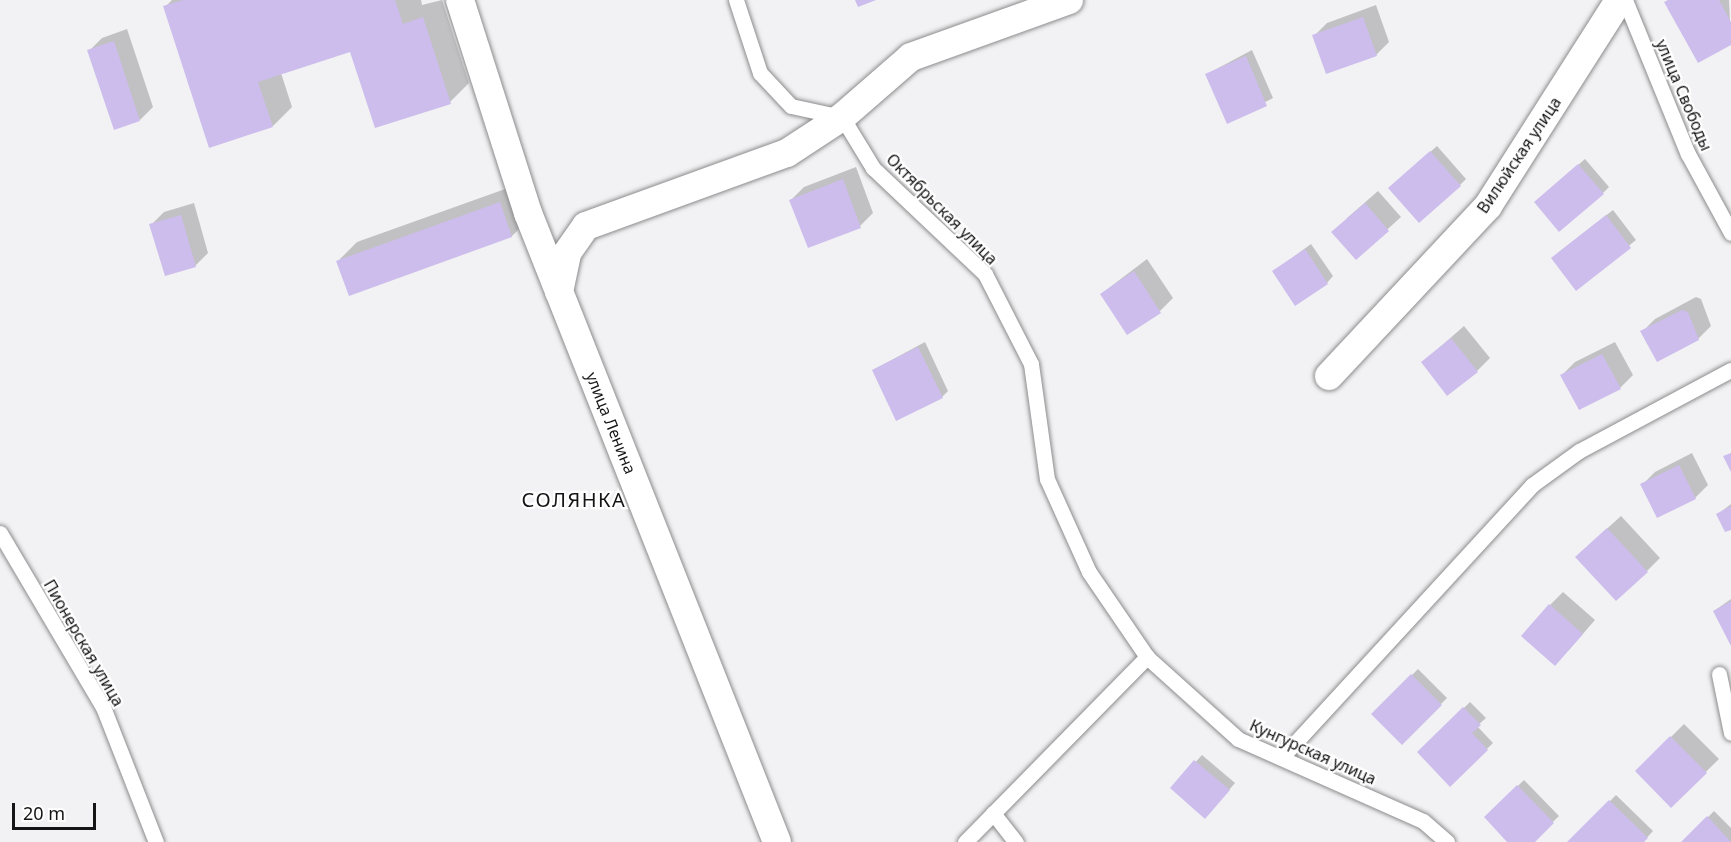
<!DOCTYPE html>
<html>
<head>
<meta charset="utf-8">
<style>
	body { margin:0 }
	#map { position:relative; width:1731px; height:842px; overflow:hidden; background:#f2f2f4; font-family:"Noto Sans",sans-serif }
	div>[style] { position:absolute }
	.shadow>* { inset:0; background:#0003 }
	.building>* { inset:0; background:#cdbded }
	.roads { filter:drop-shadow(0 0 2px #8c8c8d) drop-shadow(0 0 2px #8c8c8d) }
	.service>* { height:15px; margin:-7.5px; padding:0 7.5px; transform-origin:7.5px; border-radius:7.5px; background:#fff }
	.minor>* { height:28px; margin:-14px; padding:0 14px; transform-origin:14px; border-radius:14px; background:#fff }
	span { translate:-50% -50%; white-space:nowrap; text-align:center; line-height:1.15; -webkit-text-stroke:4.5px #fff; paint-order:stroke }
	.street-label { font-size:16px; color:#151515 }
	.quarter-label { font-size:20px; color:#151515; letter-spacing:1.5px }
	.scale { position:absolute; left:12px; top:803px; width:84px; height:27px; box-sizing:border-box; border:3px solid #151515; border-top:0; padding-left:8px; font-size:18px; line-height:21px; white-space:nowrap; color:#151515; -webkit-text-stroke:4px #fff; paint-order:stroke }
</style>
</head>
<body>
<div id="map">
	<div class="shadow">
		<div style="clip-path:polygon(172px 0,421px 0,422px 5px,442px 0,469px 83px,450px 102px,351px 50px,281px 73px,292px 107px,273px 126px,165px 7px)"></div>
		<div style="clip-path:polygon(1669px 0,1729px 0,1731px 44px)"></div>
		<div style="clip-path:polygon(1376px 5px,1389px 42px,1376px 55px,1314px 36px,1327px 23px)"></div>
		<div style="clip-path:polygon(127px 29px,153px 107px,140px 120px,89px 51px,102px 38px)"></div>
		<div style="clip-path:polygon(1252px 50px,1273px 98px,1228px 122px,1207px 74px)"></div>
		<div style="clip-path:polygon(1437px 146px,1466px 179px,1460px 185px,1396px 182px)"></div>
		<div style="clip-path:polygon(1585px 159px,1609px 187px,1603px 193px,1542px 196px)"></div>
		<div style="clip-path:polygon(856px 167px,873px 213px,860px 226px,808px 246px,791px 200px,804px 187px)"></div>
		<div style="clip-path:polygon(519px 184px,531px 217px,512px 236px,350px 294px,338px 261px,357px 242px)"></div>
		<div style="clip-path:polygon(1378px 191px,1401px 217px,1356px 258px,1346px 219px)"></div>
		<div style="clip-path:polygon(194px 203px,208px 253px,195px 266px,151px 225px,164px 212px)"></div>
		<div style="clip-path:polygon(1613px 210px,1636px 240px,1576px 288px,1559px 252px)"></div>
		<div style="clip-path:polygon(1311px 244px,1333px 276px,1327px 283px,1274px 271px)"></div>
		<div style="clip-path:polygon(1147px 259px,1173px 298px,1160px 311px,1101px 294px)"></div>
		<div style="clip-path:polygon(1696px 297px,1701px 299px,1711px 326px,1698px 339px,1642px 332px,1655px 319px)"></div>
		<div style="clip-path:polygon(1464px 326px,1490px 358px,1477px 371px,1423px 362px)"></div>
		<div style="clip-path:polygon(925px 342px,948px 391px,942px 397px,873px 370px)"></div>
		<div style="clip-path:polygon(1615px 342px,1633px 375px,1620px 388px,1562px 375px,1575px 362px)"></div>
		<div style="clip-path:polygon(1692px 453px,1708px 485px,1695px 498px,1642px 485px,1655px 472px)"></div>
		<div style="clip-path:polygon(1731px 504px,1731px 528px,1718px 514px)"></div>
		<div style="clip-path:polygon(1621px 516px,1660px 558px,1647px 571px,1590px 544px)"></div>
		<div style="clip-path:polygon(1563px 592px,1595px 620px,1568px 651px,1550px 605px)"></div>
		<div style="clip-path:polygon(1731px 599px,1731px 643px,1714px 611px)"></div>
		<div style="clip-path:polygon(1418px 669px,1447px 698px,1402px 743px,1373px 714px)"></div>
		<div style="clip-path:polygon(1470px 702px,1486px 718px,1477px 726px,1493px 743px,1450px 785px,1419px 752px)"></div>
		<div style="clip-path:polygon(1684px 724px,1719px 759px,1671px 806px,1637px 771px)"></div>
		<div style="clip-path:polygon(1202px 755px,1235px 783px,1211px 811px,1172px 788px)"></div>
		<div style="clip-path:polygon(1524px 780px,1559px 816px,1532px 842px,1509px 842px,1486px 817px)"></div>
		<div style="clip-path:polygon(1616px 795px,1653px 831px,1643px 842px,1570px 842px)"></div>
		<div style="clip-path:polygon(1714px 811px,1731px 828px,1731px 842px,1684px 842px)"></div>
	</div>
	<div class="building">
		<div style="clip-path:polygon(183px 0,395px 0,403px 24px,423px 17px,451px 104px,375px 128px,350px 52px,258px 82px,273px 127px,209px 148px,163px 6px)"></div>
		<div style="clip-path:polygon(855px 0,876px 0,858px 7px)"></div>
		<div style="clip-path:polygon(1668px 0,1719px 0,1731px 22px,1731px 45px,1698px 63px,1664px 2px)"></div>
		<div style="clip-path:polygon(1363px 17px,1377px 56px,1326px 74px,1312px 35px)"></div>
		<div style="clip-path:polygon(114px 41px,140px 121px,114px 130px,87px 50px)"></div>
		<div style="clip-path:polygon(1246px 56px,1267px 106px,1227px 124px,1205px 74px)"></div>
		<div style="clip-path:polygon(1430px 151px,1461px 186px,1419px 223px,1388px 188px)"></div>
		<div style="clip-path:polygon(1578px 164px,1604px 194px,1559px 232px,1534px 202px)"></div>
		<div style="clip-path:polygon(843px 179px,861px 228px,808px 248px,789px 200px)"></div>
		<div style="clip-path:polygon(500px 202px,512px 237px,349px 296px,336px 261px)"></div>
		<div style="clip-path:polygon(1365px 203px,1389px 231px,1356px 260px,1331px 232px)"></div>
		<div style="clip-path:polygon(181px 215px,196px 267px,165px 276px,149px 224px)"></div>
		<div style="clip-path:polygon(1606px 215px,1631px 248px,1576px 291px,1551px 258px)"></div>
		<div style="clip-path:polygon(1305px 249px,1328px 284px,1295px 306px,1272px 271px)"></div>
		<div style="clip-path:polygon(1134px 271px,1161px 313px,1127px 335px,1100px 294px)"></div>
		<div style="clip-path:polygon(1682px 310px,1688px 312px,1699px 340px,1657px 362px,1640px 331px)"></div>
		<div style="clip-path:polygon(1451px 338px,1478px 372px,1447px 396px,1421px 362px)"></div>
		<div style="clip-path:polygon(918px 347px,943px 398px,896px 421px,872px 370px)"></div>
		<div style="clip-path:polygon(1602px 354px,1621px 389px,1579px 410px,1560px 375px)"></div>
		<div style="clip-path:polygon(1731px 453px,1731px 472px,1723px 456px)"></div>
		<div style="clip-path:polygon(1679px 465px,1696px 499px,1657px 518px,1640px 484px)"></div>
		<div style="clip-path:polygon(1731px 506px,1731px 530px,1725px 532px,1716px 514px)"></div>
		<div style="clip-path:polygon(1607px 528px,1648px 572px,1616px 601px,1575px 557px)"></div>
		<div style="clip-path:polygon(1731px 601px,1731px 646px,1713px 611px)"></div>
		<div style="clip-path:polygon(1549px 604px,1583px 634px,1555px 666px,1521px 636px)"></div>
		<div style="clip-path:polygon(1411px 674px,1442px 705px,1402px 745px,1371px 714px)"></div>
		<div style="clip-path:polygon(1463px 707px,1481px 725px,1472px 733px,1488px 750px,1450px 787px,1417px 752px)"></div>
		<div style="clip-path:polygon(1670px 736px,1707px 773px,1671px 808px,1635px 771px)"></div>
		<div style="clip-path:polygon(1194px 760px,1230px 790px,1205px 819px,1170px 788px)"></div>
		<div style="clip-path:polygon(1517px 785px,1554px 823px,1535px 842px,1507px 842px,1484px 817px)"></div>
		<div style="clip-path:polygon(1609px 800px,1648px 838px,1644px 842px,1567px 842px)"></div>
		<div style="clip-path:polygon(1707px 816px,1731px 842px,1681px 842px)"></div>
	</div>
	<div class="roads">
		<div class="service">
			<div style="left:736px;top:0;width:77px;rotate:71.8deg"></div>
			<div style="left:760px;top:73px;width:45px;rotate:46.8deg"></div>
			<div style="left:791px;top:106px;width:52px;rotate:12.2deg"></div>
			<div style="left:842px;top:117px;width:60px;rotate:58.7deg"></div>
			<div style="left:873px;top:168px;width:154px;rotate:43.4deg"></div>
			<div style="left:985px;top:274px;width:101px;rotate:62.9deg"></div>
			<div style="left:1031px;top:364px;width:116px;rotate:82.1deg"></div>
			<div style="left:1047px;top:479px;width:102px;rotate:65.7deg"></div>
			<div style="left:1089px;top:572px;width:103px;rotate:55.7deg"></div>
			<div style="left:1147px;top:657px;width:122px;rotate:42deg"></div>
			<div style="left:1238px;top:739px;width:202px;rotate:23.9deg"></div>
			<div style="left:1423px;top:821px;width:32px;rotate:41deg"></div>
			<div style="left:1625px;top:0;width:166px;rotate:67.8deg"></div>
			<div style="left:1688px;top:154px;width:90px;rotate:61.4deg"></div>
			<div style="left:0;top:533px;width:202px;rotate:59.4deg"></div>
			<div style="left:103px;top:707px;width:145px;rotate:68.6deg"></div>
			<div style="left:1719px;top:674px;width:60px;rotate:78.5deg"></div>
			<div style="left:1282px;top:757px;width:369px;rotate:-47.4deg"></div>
			<div style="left:1532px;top:485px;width:58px;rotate:-35.9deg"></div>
			<div style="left:1579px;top:451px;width:172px;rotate:-28.1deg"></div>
			<div style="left:993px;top:813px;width:37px;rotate:52deg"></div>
			<div style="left:965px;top:842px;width:260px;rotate:-45.5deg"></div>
		</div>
		<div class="minor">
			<div style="left:460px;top:0;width:224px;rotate:72.3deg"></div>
			<div style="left:528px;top:213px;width:676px;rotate:68.4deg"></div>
			<div style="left:559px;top:292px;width:40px;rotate:-78deg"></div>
			<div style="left:567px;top:253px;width:33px;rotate:-55deg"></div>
			<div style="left:586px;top:226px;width:214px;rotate:-20deg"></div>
			<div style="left:787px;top:153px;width:66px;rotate:-33.2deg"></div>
			<div style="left:842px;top:117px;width:91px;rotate:-41deg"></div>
			<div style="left:911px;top:57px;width:168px;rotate:-19.8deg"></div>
			<div style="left:1329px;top:376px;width:233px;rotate:-46.9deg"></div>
			<div style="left:1488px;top:206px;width:244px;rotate:-57.5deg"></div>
		</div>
	</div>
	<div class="street-label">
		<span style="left:1684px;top:95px;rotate:67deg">улица Свободы</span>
		<span style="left:1519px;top:155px;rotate:-56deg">Вилюйская улица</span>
		<span style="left:942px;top:209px;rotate:45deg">Октябрьская улица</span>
		<span style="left:611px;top:423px;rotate:68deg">улица Ленина</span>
		<span style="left:84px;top:643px;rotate:60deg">Пионерская улица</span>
		<span style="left:1313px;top:752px;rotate:24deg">Кунгурская улица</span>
	</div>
	<div class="quarter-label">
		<span style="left:574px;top:499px">СОЛЯНКА</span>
	</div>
	<div class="scale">20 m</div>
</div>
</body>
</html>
